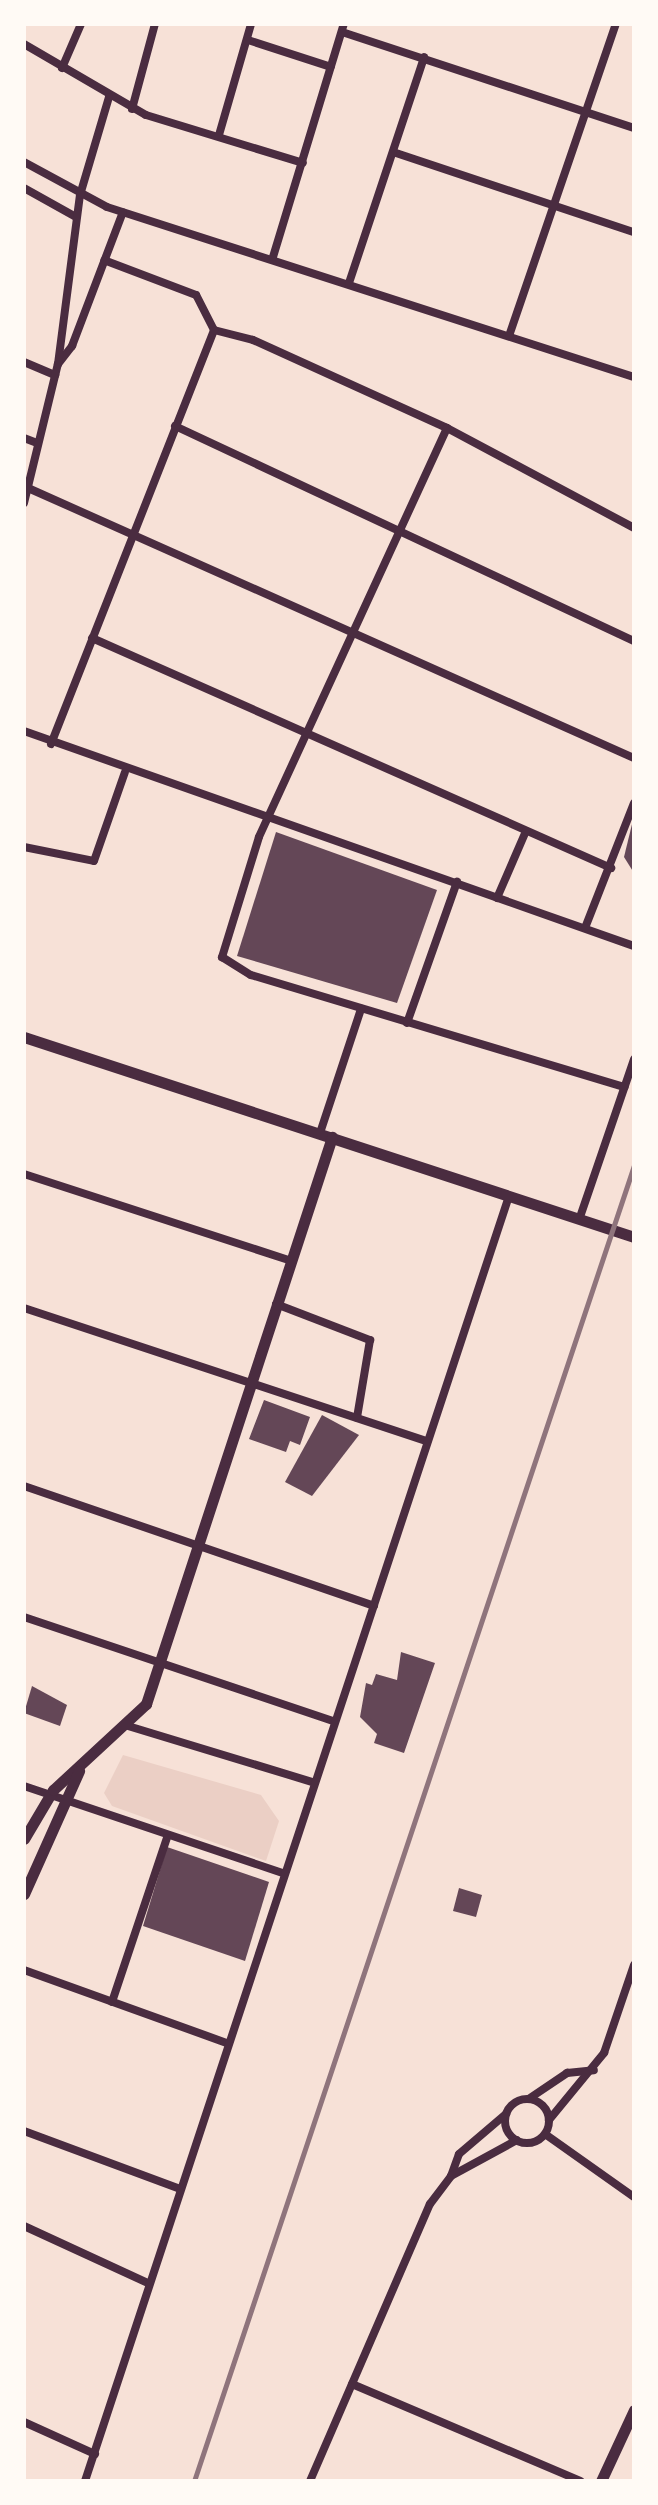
<!DOCTYPE html>
<html>
<head>
<meta charset="utf-8">
<style>
	body { margin:0 }
	#map { position:relative; width:658px; height:2505px; overflow:hidden; background:#f7e1d7; font-family:"Varela Round",sans-serif }
	div>[style] { position:absolute }
	.green>* { inset:0; background:#ebcfc5 }
	.building>* { inset:0; background:#644757 }
	.minor>* { height:8px; margin:-4px; padding:0 4px; transform-origin:4px; border-radius:4px; background:#4a2c40 }
	.minor>.ring { margin:-4px; padding:0; box-sizing:content-box; background:none; border:8px solid #4a2c40; border-radius:50% }
	.tertiary>* { height:11px; margin:-5.5px; padding:0 5.5px; transform-origin:5.5px; border-radius:5.5px; background:#4a2c40 }
	.rail>* { height:5px; margin:-2.5px; padding:0 2.5px; transform-origin:2.5px; border-radius:2.5px; background:#8f747c }
	span { translate:-50% -50%; white-space:nowrap; text-align:center; line-height:1.15; -webkit-text-stroke:6px #fffaf5; paint-order:stroke }
	.frame { position:absolute; inset:0; border:26px solid #fffaf5; pointer-events:none }
</style>
</head>
<body>
<div id="map">
	<div class="green">
		<div style="clip-path:polygon(123px 1755px,261px 1795px,279px 1821px,266px 1861px,112px 1806px,104px 1793px)"></div>
	</div>
	<div class="building">
		<div style="clip-path:polygon(634px 816px,634px 873px,624px 857px)"></div>
		<div style="clip-path:polygon(276px 832px,437px 890px,397px 1003px,237px 956px)"></div>
		<div style="clip-path:polygon(264px 1400px,310px 1417px,300px 1445px,290px 1441px,286px 1452px,249px 1439px)"></div>
		<div style="clip-path:polygon(322px 1415px,359px 1435px,312px 1496px,285px 1482px)"></div>
		<div style="clip-path:polygon(401px 1652px,435px 1663px,404px 1753px,374px 1743px,377px 1734px,360px 1717px,366px 1683px,372px 1685px,376px 1674px,397px 1680px)"></div>
		<div style="clip-path:polygon(32px 1686px,67px 1705px,60px 1726px,24px 1713px)"></div>
		<div style="clip-path:polygon(167px 1847px,269px 1882px,245px 1961px,143px 1926px)"></div>
		<div style="clip-path:polygon(459px 1888px,482px 1895px,476px 1917px,453px 1911px)"></div>
	</div>
	<div class="minor">
		<div style="left:342px;top:32px;width:307px;rotate:18.2deg"></div>
		<div style="left:248px;top:40px;width:87px;rotate:18deg"></div>
		<div style="left:24px;top:44px;width:141px;rotate:30.2deg"></div>
		<div style="left:146px;top:115px;width:164px;rotate:17deg"></div>
		<div style="left:62px;top:68px;width:48px;rotate:-66.6deg"></div>
		<div style="left:132px;top:109px;width:88px;rotate:-74.9deg"></div>
		<div style="left:219px;top:135px;width:116px;rotate:-73.9deg"></div>
		<div style="left:393px;top:152px;width:254px;rotate:18.4deg"></div>
		<div style="left:24px;top:162px;width:94px;rotate:28.5deg"></div>
		<div style="left:107px;top:207px;width:554px;rotate:17.88deg"></div>
		<div style="left:24px;top:188px;width:60px;rotate:29.1deg"></div>
		<div style="left:273px;top:257px;width:244px;rotate:-73.1deg"></div>
		<div style="left:349px;top:283px;width:238px;rotate:-71.6deg"></div>
		<div style="left:214px;top:330px;width:40px;rotate:14.4deg"></div>
		<div style="left:253px;top:340px;width:213px;rotate:24.4deg"></div>
		<div style="left:447px;top:428px;width:212px;rotate:28.1deg"></div>
		<div style="left:509px;top:336px;width:330px;rotate:-71.1deg"></div>
		<div style="left:24px;top:362px;width:34px;rotate:23deg"></div>
		<div style="left:58px;top:364px;width:23px;rotate:-52deg"></div>
		<div style="left:72px;top:346px;width:143px;rotate:-69.2deg"></div>
		<div style="left:175px;top:426px;width:507px;rotate:25.1deg"></div>
		<div style="left:447px;top:428px;width:450px;rotate:114.7deg"></div>
		<div style="left:259px;top:837px;width:126px;rotate:107.1deg"></div>
		<div style="left:222px;top:957px;width:34px;rotate:32deg"></div>
		<div style="left:251px;top:975px;width:390px;rotate:16.7deg"></div>
		<div style="left:24px;top:438px;width:14px;rotate:21deg"></div>
		<div style="left:28px;top:488px;width:663px;rotate:24.02deg"></div>
		<div style="left:24px;top:503px;width:143px;rotate:-76.3deg"></div>
		<div style="left:58px;top:364px;width:170px;rotate:-82.6deg"></div>
		<div style="left:80px;top:195px;width:102px;rotate:-73.5deg"></div>
		<div style="left:92px;top:638px;width:568px;rotate:23.9deg"></div>
		<div style="left:24px;top:731px;width:647px;rotate:19.42deg"></div>
		<div style="left:51px;top:744px;width:445px;rotate:-68.5deg"></div>
		<div style="left:214px;top:330px;width:39px;rotate:-117deg"></div>
		<div style="left:196px;top:295px;width:98px;rotate:-159.2deg"></div>
		<div style="left:24px;top:847px;width:71px;rotate:11.3deg"></div>
		<div style="left:94px;top:861px;width:94px;rotate:-70.8deg"></div>
		<div style="left:497px;top:898px;width:73px;rotate:-66.6deg"></div>
		<div style="left:585px;top:928px;width:134px;rotate:-68.6deg"></div>
		<div style="left:407px;top:1023px;width:150px;rotate:-70.5deg"></div>
		<div style="left:320px;top:1133px;width:131px;rotate:-71.7deg"></div>
		<div style="left:24px;top:1174px;width:279px;rotate:18deg"></div>
		<div style="left:579px;top:1220px;width:170px;rotate:-71.1deg"></div>
		<div style="left:276px;top:1304px;width:101px;rotate:21deg"></div>
		<div style="left:370px;top:1340px;width:79px;rotate:99.5deg"></div>
		<div style="left:24px;top:1308px;width:424px;rotate:18.3deg"></div>
		<div style="left:24px;top:1486px;width:370px;rotate:18.9deg"></div>
		<div style="left:24px;top:1617px;width:326px;rotate:18.6deg"></div>
		<div style="left:128px;top:1726px;width:192px;rotate:16.9deg"></div>
		<div style="left:24px;top:1786px;width:272px;rotate:18.6deg"></div>
		<div style="left:24px;top:1970px;width:216px;rotate:19.8deg"></div>
		<div style="left:112px;top:2002px;width:173px;rotate:-71.5deg"></div>
		<div style="left:530px;top:2098px;width:45px;rotate:-34deg"></div>
		<div style="left:567px;top:2073px;width:27px;rotate:-6deg"></div>
		<div class="ring" style="left:505px;top:2099px;width:36px;height:36px"></div>
		<div style="left:549px;top:2120px;width:87px;rotate:-50.6deg"></div>
		<div style="left:604px;top:2053px;width:93px;rotate:-71.2deg"></div>
		<div style="left:24px;top:2131px;width:166px;rotate:20.4deg"></div>
		<div style="left:545px;top:2134px;width:109px;rotate:35.3deg"></div>
		<div style="left:451px;top:2176px;width:23px;rotate:-70deg"></div>
		<div style="left:459px;top:2154px;width:62px;rotate:-40.4deg"></div>
		<div style="left:24px;top:2226px;width:136px;rotate:24.7deg"></div>
		<div style="left:352px;top:2384px;width:248px;rotate:23deg"></div>
		<div style="left:24px;top:2422px;width:78px;rotate:24.3deg"></div>
		<div style="left:85px;top:2481px;width:1353px;rotate:-71.74deg"></div>
		<div style="left:310px;top:2481px;width:302px;rotate:-66.6deg"></div>
		<div style="left:430px;top:2204px;width:35px;rotate:-53deg"></div>
		<div style="left:451px;top:2176px;width:75px;rotate:-28.6deg"></div>
	</div>
	<div class="tertiary">
		<div style="left:24px;top:1037px;width:642px;rotate:18.15deg"></div>
		<div style="left:24px;top:1839px;width:57px;rotate:-59.4deg"></div>
		<div style="left:53px;top:1790px;width:127px;rotate:-42.8deg"></div>
		<div style="left:146px;top:1704px;width:597px;rotate:-71.84deg"></div>
		<div style="left:24px;top:1894px;width:135px;rotate:-65.9deg"></div>
		<div style="left:601px;top:2481px;width:78px;rotate:-65.1deg"></div>
	</div>
	<div class="rail">
		<div style="left:194px;top:2481px;width:1388px;rotate:-71.51deg"></div>
	</div>
	<div class="frame"></div>
</div>
</body>
</html>
